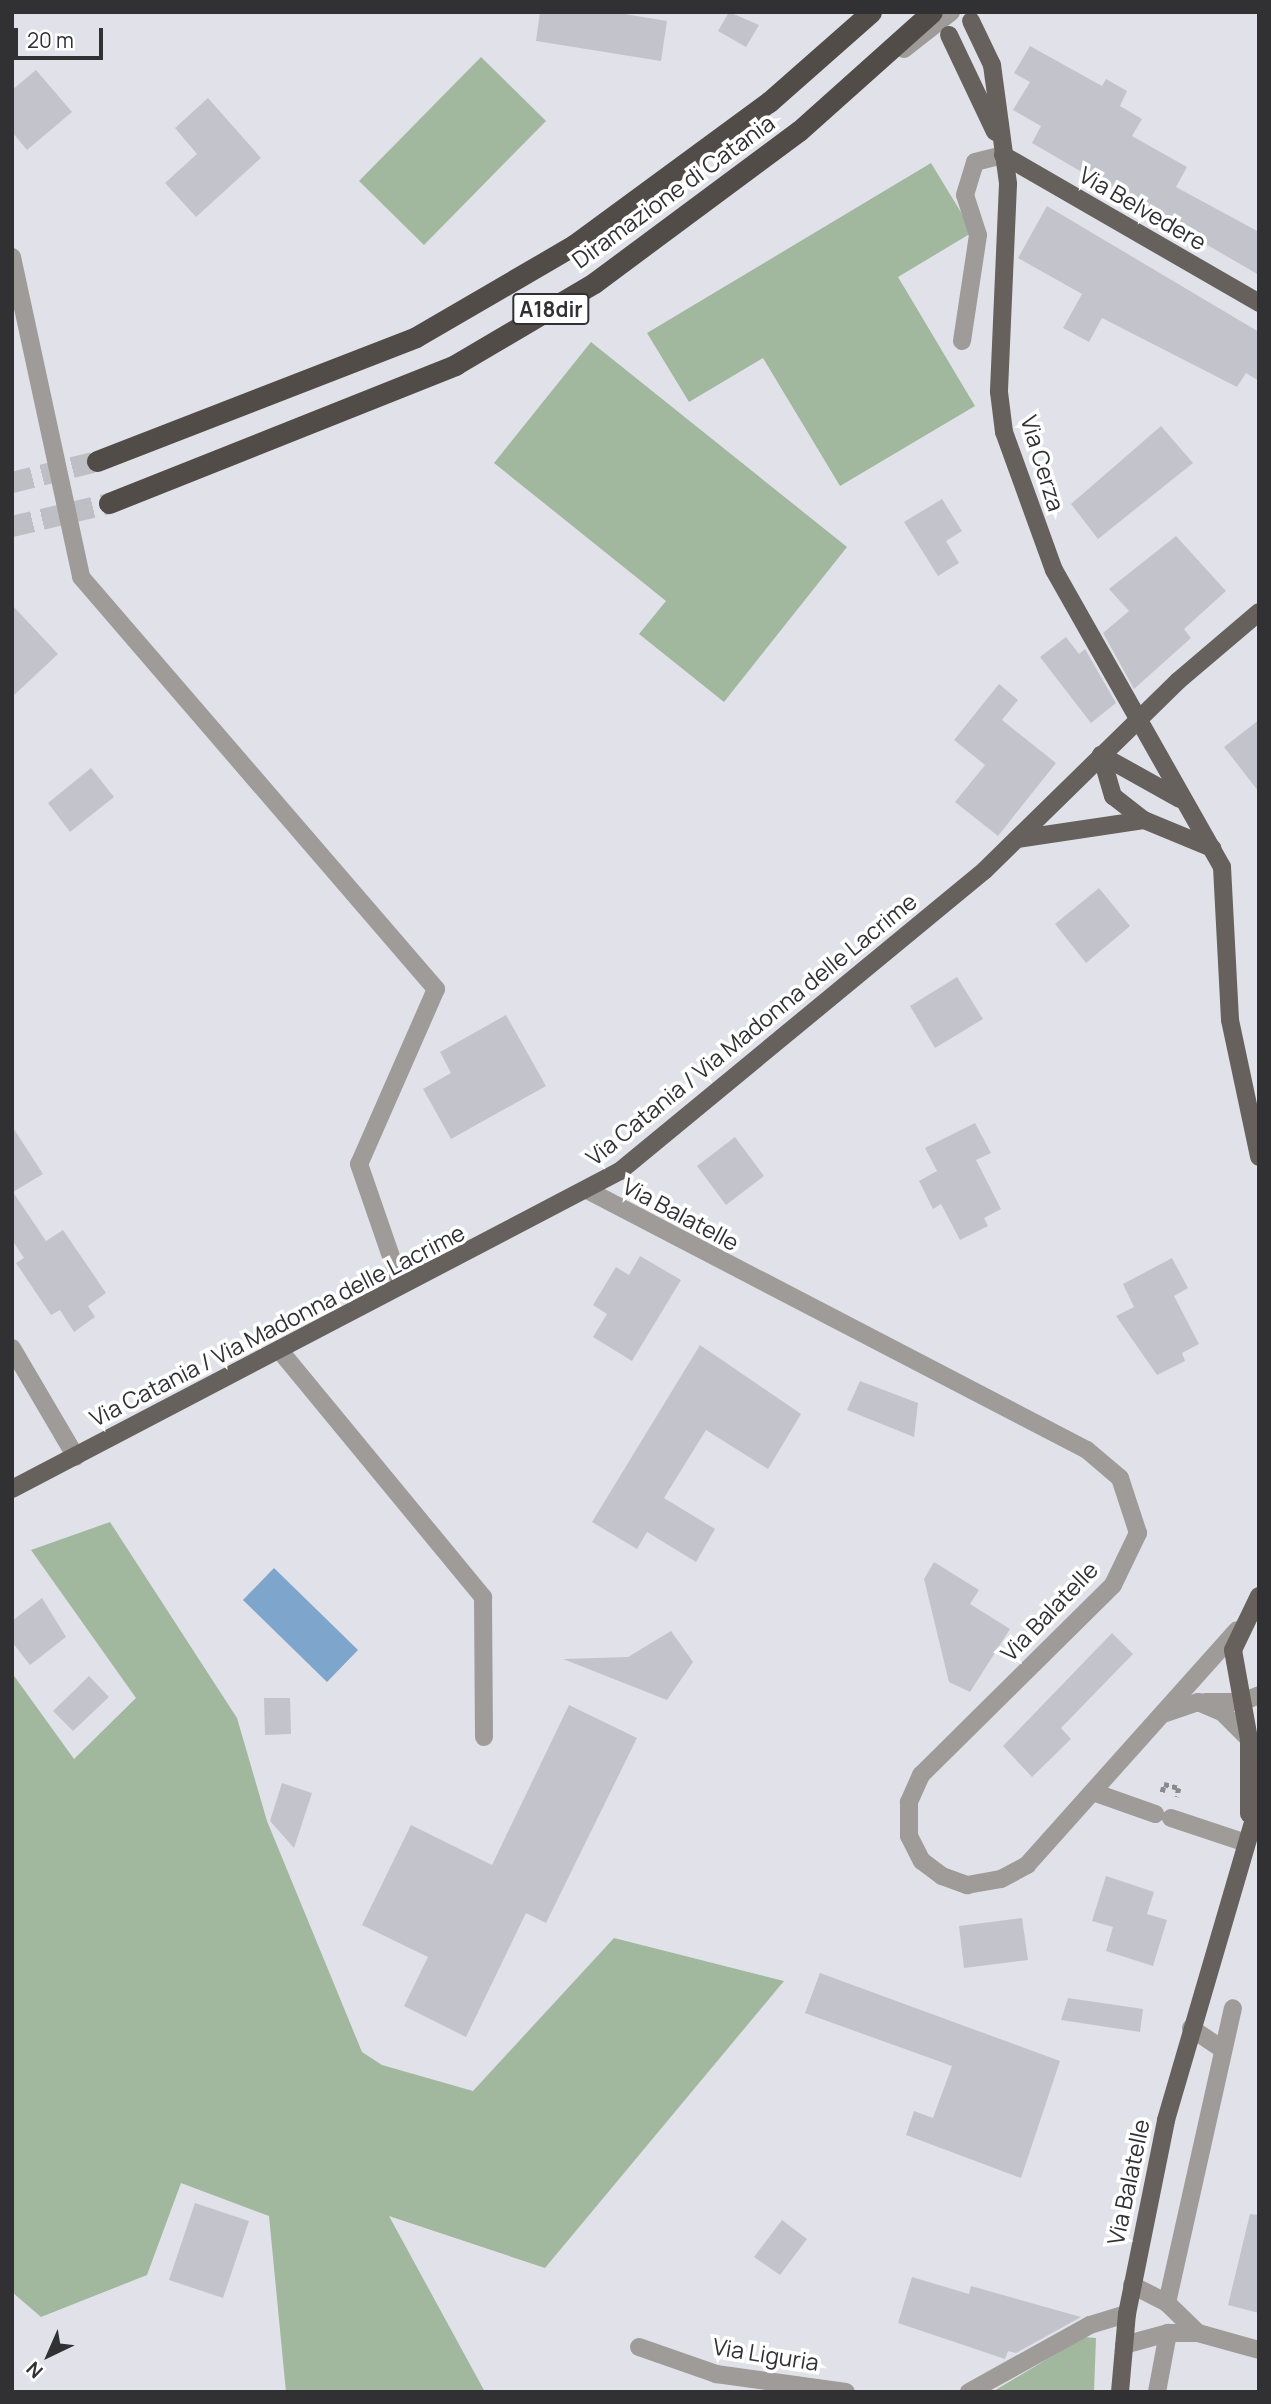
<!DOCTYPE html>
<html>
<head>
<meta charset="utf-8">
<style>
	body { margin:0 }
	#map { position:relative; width:1271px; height:2404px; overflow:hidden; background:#e1e2e9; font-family:Manrope,sans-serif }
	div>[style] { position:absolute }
	.green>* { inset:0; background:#a1b89f }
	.water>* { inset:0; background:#7ea5cb }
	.building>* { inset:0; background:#c3c4cb }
	.highway-tunnel>* { height:21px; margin-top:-10.5px; transform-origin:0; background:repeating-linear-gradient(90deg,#bebfc5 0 21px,transparent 0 31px) }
	.path>* { height:4.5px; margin-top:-2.25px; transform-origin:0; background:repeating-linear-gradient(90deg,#89898e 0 5px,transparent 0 8.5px) }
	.minor>* { height:18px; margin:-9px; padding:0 9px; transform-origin:9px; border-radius:9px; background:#9e9b99 }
	.major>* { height:18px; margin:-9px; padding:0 9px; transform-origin:9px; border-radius:9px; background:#66615d }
	.highway>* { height:21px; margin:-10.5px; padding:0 10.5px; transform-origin:10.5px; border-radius:10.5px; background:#524c48 }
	span { translate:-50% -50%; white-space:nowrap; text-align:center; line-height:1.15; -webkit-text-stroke:7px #fff; paint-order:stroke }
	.shield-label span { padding:2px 5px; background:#fff; border:2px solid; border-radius:5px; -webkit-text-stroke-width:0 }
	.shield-label { font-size:21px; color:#313134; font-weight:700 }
	.street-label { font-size:23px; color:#313134 }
	.frame { position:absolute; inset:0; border:14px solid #313134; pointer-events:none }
	.north { position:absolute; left:14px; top:2320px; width:70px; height:70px; -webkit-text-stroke:5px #fff; paint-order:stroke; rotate:224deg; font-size:19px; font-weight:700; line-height:28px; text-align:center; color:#313134 }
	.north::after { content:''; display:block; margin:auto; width:24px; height:32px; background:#313134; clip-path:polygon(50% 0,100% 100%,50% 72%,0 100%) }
	.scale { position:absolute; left:14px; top:28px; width:89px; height:32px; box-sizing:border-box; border:4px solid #313134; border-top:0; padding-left:9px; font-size:21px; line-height:24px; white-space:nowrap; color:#313134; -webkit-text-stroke:5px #fff; paint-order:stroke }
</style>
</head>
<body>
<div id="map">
	<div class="green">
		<div style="clip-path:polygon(481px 57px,546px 121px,424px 245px,359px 181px)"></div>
		<div style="clip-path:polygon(931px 163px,973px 232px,898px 277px,975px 406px,840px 486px,763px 358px,689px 402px,647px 333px)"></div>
		<div style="clip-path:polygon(591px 342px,847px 547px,724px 702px,639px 634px,666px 601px,494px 463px)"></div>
		<div style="clip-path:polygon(110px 1522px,237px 1718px,267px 1821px,362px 2052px,382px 2065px,473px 2091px,614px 1938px,784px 1981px,545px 2268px,389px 2216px,485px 2392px,286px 2392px,269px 2216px,181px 2183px,147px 2275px,41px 2317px,12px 2292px,12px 1673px,74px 1759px,136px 1698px,31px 1550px)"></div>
		<div style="clip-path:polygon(1084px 2337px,1096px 2338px,1094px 2392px,992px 2392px)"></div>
	</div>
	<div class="water">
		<div style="clip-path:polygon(274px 1568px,358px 1650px,327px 1682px,243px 1600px)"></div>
	</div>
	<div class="building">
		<div style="clip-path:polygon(540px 12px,613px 12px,667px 21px,661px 61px,536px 41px)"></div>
		<div style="clip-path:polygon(729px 12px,759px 25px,746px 47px,718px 31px)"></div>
		<div style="clip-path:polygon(1030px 46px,1102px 86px,1106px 79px,1127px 91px,1120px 106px,1142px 119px,1132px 136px,1187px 167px,1176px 187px,1259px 232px,1259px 275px,1032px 143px,1041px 126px,1013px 110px,1030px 82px,1014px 73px)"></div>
		<div style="clip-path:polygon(36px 70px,72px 112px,27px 150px,12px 132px,12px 90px)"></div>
		<div style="clip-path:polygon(208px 98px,261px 158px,196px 217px,165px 183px,197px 154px,175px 128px)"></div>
		<div style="clip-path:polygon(1047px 206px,1259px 332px,1259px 381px,1246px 373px,1237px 387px,1102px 318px,1089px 342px,1063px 328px,1082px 294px,1018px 258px)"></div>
		<div style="clip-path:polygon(1161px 426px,1193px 463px,1098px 539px,1071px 504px)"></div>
		<div style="clip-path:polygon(942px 499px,962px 531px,946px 541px,959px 563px,938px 576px,904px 522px)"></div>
		<div style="clip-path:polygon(1176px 536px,1226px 591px,1184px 629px,1191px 638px,1134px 689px,1103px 633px,1129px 611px,1109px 589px)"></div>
		<div style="clip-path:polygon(12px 605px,58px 654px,12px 697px)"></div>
		<div style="clip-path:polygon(1066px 637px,1079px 654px,1085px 649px,1116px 703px,1091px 723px,1040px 657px)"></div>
		<div style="clip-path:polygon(999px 684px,1018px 700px,1002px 720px,1056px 763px,998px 836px,955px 802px,985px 765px,954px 740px)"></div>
		<div style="clip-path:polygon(1259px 720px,1259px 792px,1224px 747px)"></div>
		<div style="clip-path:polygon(91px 768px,114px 797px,70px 832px,48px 803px)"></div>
		<div style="clip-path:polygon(1099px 888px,1130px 926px,1086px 963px,1055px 924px)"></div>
		<div style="clip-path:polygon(957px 977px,983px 1019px,935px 1048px,910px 1006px)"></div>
		<div style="clip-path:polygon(506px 1015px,546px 1086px,451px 1139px,423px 1089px,451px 1073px,440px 1052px)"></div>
		<div style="clip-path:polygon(975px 1123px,991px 1153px,976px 1160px,1001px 1209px,984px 1218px,988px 1226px,960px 1240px,941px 1204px,933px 1209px,919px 1181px,937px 1171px,925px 1148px)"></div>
		<div style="clip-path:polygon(12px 1126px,43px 1174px,13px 1192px,46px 1241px,63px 1230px,106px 1293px,88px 1306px,95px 1317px,74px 1332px,60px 1310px,51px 1315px,16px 1263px,24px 1258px,12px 1240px)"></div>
		<div style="clip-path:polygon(735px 1137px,764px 1176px,726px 1205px,697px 1166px)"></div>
		<div style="clip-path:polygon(640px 1256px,681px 1280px,632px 1361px,593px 1337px,607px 1314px,593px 1305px,616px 1267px,629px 1275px)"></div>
		<div style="clip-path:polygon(1172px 1258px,1188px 1288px,1174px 1296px,1199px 1344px,1182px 1353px,1185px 1361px,1157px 1375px,1116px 1316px,1134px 1307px,1123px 1284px)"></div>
		<div style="clip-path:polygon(700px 1345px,801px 1414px,768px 1469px,706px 1430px,664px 1498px,715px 1529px,696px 1562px,647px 1532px,637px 1549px,592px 1522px)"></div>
		<div style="clip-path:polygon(860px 1381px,918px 1403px,914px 1437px,847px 1410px)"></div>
		<div style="clip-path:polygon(934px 1562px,979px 1590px,970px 1604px,1010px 1629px,970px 1692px,949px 1682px,924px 1579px)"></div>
		<div style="clip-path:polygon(42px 1598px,66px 1637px,30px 1665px,12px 1642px,12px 1621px)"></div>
		<div style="clip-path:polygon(671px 1631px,693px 1662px,667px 1700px,563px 1659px,628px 1657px)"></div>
		<div style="clip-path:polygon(1112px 1633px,1133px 1654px,1061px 1728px,1071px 1739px,1032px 1777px,1003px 1746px)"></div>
		<div style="clip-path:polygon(89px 1676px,109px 1697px,73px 1731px,53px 1711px)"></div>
		<div style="clip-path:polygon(264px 1698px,290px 1698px,291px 1734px,265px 1735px)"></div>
		<div style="clip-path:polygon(569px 1705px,637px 1738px,546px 1923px,526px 1913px,466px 2037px,404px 2006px,428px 1957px,362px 1925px,411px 1825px,492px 1865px)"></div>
		<div style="clip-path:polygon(282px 1783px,312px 1793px,294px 1848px,270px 1821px)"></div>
		<div style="clip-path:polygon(1106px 1876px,1154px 1892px,1147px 1914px,1167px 1920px,1153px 1966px,1106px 1951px,1113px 1927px,1092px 1921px)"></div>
		<div style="clip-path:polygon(1022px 1918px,1028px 1960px,964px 1968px,959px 1926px)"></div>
		<div style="clip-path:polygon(820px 1973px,1060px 2061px,1021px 2178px,906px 2135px,914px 2111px,933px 2118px,952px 2066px,805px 2013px)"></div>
		<div style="clip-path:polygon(1068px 1998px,1143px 2009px,1140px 2032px,1061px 2020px)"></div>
		<div style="clip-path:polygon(195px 2203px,249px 2221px,223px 2298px,169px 2280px)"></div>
		<div style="clip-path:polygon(1250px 2214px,1259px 2215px,1259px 2313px,1228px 2305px)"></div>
		<div style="clip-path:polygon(782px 2220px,807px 2239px,780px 2275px,754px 2257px)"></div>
		<div style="clip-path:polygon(912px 2277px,969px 2294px,971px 2286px,1081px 2317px,1016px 2353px,1008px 2351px,1005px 2359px,898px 2323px)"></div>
	</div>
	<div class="highway-tunnel">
		<div style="left:12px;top:482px;width:88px;rotate:-13.9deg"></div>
		<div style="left:12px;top:526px;width:100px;rotate:-13.3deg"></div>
	</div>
	<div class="path">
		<div style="left:1162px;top:1792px;width:8px;rotate:-76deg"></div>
		<div style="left:1164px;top:1784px;width:16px;rotate:15deg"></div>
		<div style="left:1179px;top:1788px;width:9px;rotate:103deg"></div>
	</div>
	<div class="minor">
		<div style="left:904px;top:49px;width:60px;rotate:-38.2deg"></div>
		<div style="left:12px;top:257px;width:327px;rotate:77.8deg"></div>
		<div style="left:81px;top:577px;width:544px;rotate:49.25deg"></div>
		<div style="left:436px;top:989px;width:191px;rotate:113.7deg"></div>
		<div style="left:359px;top:1164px;width:128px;rotate:70.9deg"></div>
		<div style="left:962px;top:341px;width:107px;rotate:-81.4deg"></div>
		<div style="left:978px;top:235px;width:42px;rotate:-108deg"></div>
		<div style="left:965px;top:195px;width:34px;rotate:-73deg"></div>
		<div style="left:975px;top:162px;width:29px;rotate:-14deg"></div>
		<div style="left:589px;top:1191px;width:561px;rotate:27.48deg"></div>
		<div style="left:1087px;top:1450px;width:43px;rotate:40.3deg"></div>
		<div style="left:1120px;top:1478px;width:58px;rotate:71.9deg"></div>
		<div style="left:1138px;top:1533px;width:58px;rotate:115.7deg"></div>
		<div style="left:1113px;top:1585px;width:270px;rotate:135.3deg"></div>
		<div style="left:921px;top:1775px;width:30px;rotate:114deg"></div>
		<div style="left:909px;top:1802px;width:34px;rotate:90deg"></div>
		<div style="left:909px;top:1836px;width:28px;rotate:63deg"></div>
		<div style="left:922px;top:1861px;width:25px;rotate:37deg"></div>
		<div style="left:942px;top:1876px;width:27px;rotate:20deg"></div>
		<div style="left:967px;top:1885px;width:35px;rotate:-10deg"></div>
		<div style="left:1001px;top:1879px;width:30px;rotate:-28deg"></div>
		<div style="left:1027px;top:1865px;width:315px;rotate:-48.2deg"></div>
		<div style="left:12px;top:1348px;width:126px;rotate:59.6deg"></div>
		<div style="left:281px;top:1352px;width:318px;rotate:50.5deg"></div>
		<div style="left:483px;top:1597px;width:140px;rotate:89.6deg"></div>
		<div style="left:1205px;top:1702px;width:37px"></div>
		<div style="left:1242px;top:1702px;width:18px;rotate:-22deg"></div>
		<div style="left:1166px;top:1713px;width:34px;rotate:-19deg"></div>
		<div style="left:1198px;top:1702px;width:26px;rotate:23deg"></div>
		<div style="left:1222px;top:1712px;width:38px;rotate:45deg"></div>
		<div style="left:1093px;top:1792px;width:66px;rotate:19.5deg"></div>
		<div style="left:1171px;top:1818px;width:76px;rotate:18.4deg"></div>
		<div style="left:1191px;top:2028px;width:37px;rotate:34deg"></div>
		<div style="left:1132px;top:2285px;width:39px;rotate:27deg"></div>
		<div style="left:1167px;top:2303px;width:43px;rotate:44.1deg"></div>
		<div style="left:1167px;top:2303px;width:302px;rotate:-77.4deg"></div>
		<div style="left:1124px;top:2345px;width:46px;rotate:-15.3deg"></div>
		<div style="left:1168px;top:2333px;width:30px"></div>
		<div style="left:1198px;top:2333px;width:63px;rotate:15.6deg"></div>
		<div style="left:639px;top:2347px;width:82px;rotate:19.3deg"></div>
		<div style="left:716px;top:2374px;width:131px;rotate:7.9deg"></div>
		<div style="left:969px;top:2392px;width:138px;rotate:-29deg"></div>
		<div style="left:1090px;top:2325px;width:39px;rotate:-17deg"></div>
		<div style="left:1157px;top:2392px;width:60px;rotate:-79.4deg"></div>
	</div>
	<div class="major">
		<div style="left:971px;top:21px;width:49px;rotate:64.5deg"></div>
		<div style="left:992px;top:65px;width:120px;rotate:82.3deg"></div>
		<div style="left:1008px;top:184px;width:208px;rotate:92.5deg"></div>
		<div style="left:999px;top:392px;width:40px;rotate:82.9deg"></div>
		<div style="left:1004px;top:432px;width:147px;rotate:70.1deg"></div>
		<div style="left:1054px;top:570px;width:341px;rotate:60.5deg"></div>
		<div style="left:1222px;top:867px;width:153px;rotate:87deg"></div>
		<div style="left:1230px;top:1020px;width:140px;rotate:78deg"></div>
		<div style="left:949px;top:35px;width:107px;rotate:64.6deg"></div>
		<div style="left:1003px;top:155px;width:296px;rotate:30deg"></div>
		<div style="left:1101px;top:755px;width:90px;rotate:29.1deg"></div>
		<div style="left:1101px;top:755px;width:43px;rotate:73.7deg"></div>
		<div style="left:1113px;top:796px;width:39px;rotate:38deg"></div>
		<div style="left:1017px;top:839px;width:128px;rotate:-8.5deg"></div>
		<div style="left:1144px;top:820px;width:74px;rotate:22.4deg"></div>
		<div style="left:12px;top:1489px;width:686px;rotate:-27.61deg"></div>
		<div style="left:620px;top:1171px;width:473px;rotate:-39.5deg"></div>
		<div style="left:985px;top:870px;width:270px;rotate:-44.4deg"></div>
		<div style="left:1178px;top:681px;width:106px;rotate:-40.4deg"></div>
		<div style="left:1249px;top:1814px;width:75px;rotate:-90deg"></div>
		<div style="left:1249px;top:1739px;width:90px;rotate:-100.2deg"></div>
		<div style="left:1233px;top:1650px;width:60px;rotate:-64.3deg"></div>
		<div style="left:1120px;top:2392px;width:78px;rotate:-84.9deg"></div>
		<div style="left:1127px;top:2314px;width:198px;rotate:-78.6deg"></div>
		<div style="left:1166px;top:2120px;width:331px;rotate:-73.7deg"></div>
	</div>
	<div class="highway">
		<div style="left:97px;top:461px;width:342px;rotate:-21.2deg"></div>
		<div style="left:416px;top:337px;width:183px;rotate:-30.2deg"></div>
		<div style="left:574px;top:245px;width:242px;rotate:-36.3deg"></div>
		<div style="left:769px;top:102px;width:136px;rotate:-41.4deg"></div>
		<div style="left:109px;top:503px;width:373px;rotate:-21.7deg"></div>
		<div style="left:455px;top:365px;width:161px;rotate:-30.5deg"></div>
		<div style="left:594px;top:283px;width:255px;rotate:-36.6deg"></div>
		<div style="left:799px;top:131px;width:178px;rotate:-41.8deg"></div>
	</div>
	<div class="shield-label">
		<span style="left:551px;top:309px">A18dir</span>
	</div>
	<div class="street-label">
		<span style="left:673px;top:191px;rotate:-36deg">Diramazione di Catania</span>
		<span style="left:1143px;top:208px;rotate:30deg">Via Belvedere</span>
		<span style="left:1043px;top:463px;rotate:73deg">Via Cerza</span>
		<span style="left:751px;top:1029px;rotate:-39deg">Via Catania / Via Madonna delle Lacrime</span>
		<span style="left:681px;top:1214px;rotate:28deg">Via Balatelle</span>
		<span style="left:277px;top:1325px;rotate:-27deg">Via Catania / Via Madonna delle Lacrime</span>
		<span style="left:1049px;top:1611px;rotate:-46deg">Via Balatelle</span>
		<span style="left:1128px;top:2182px;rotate:-78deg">Via Balatelle</span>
		<span style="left:766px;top:2354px;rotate:9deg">Via Liguria</span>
	</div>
	<div class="frame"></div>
	<div class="north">N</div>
	<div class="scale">20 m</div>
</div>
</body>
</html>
